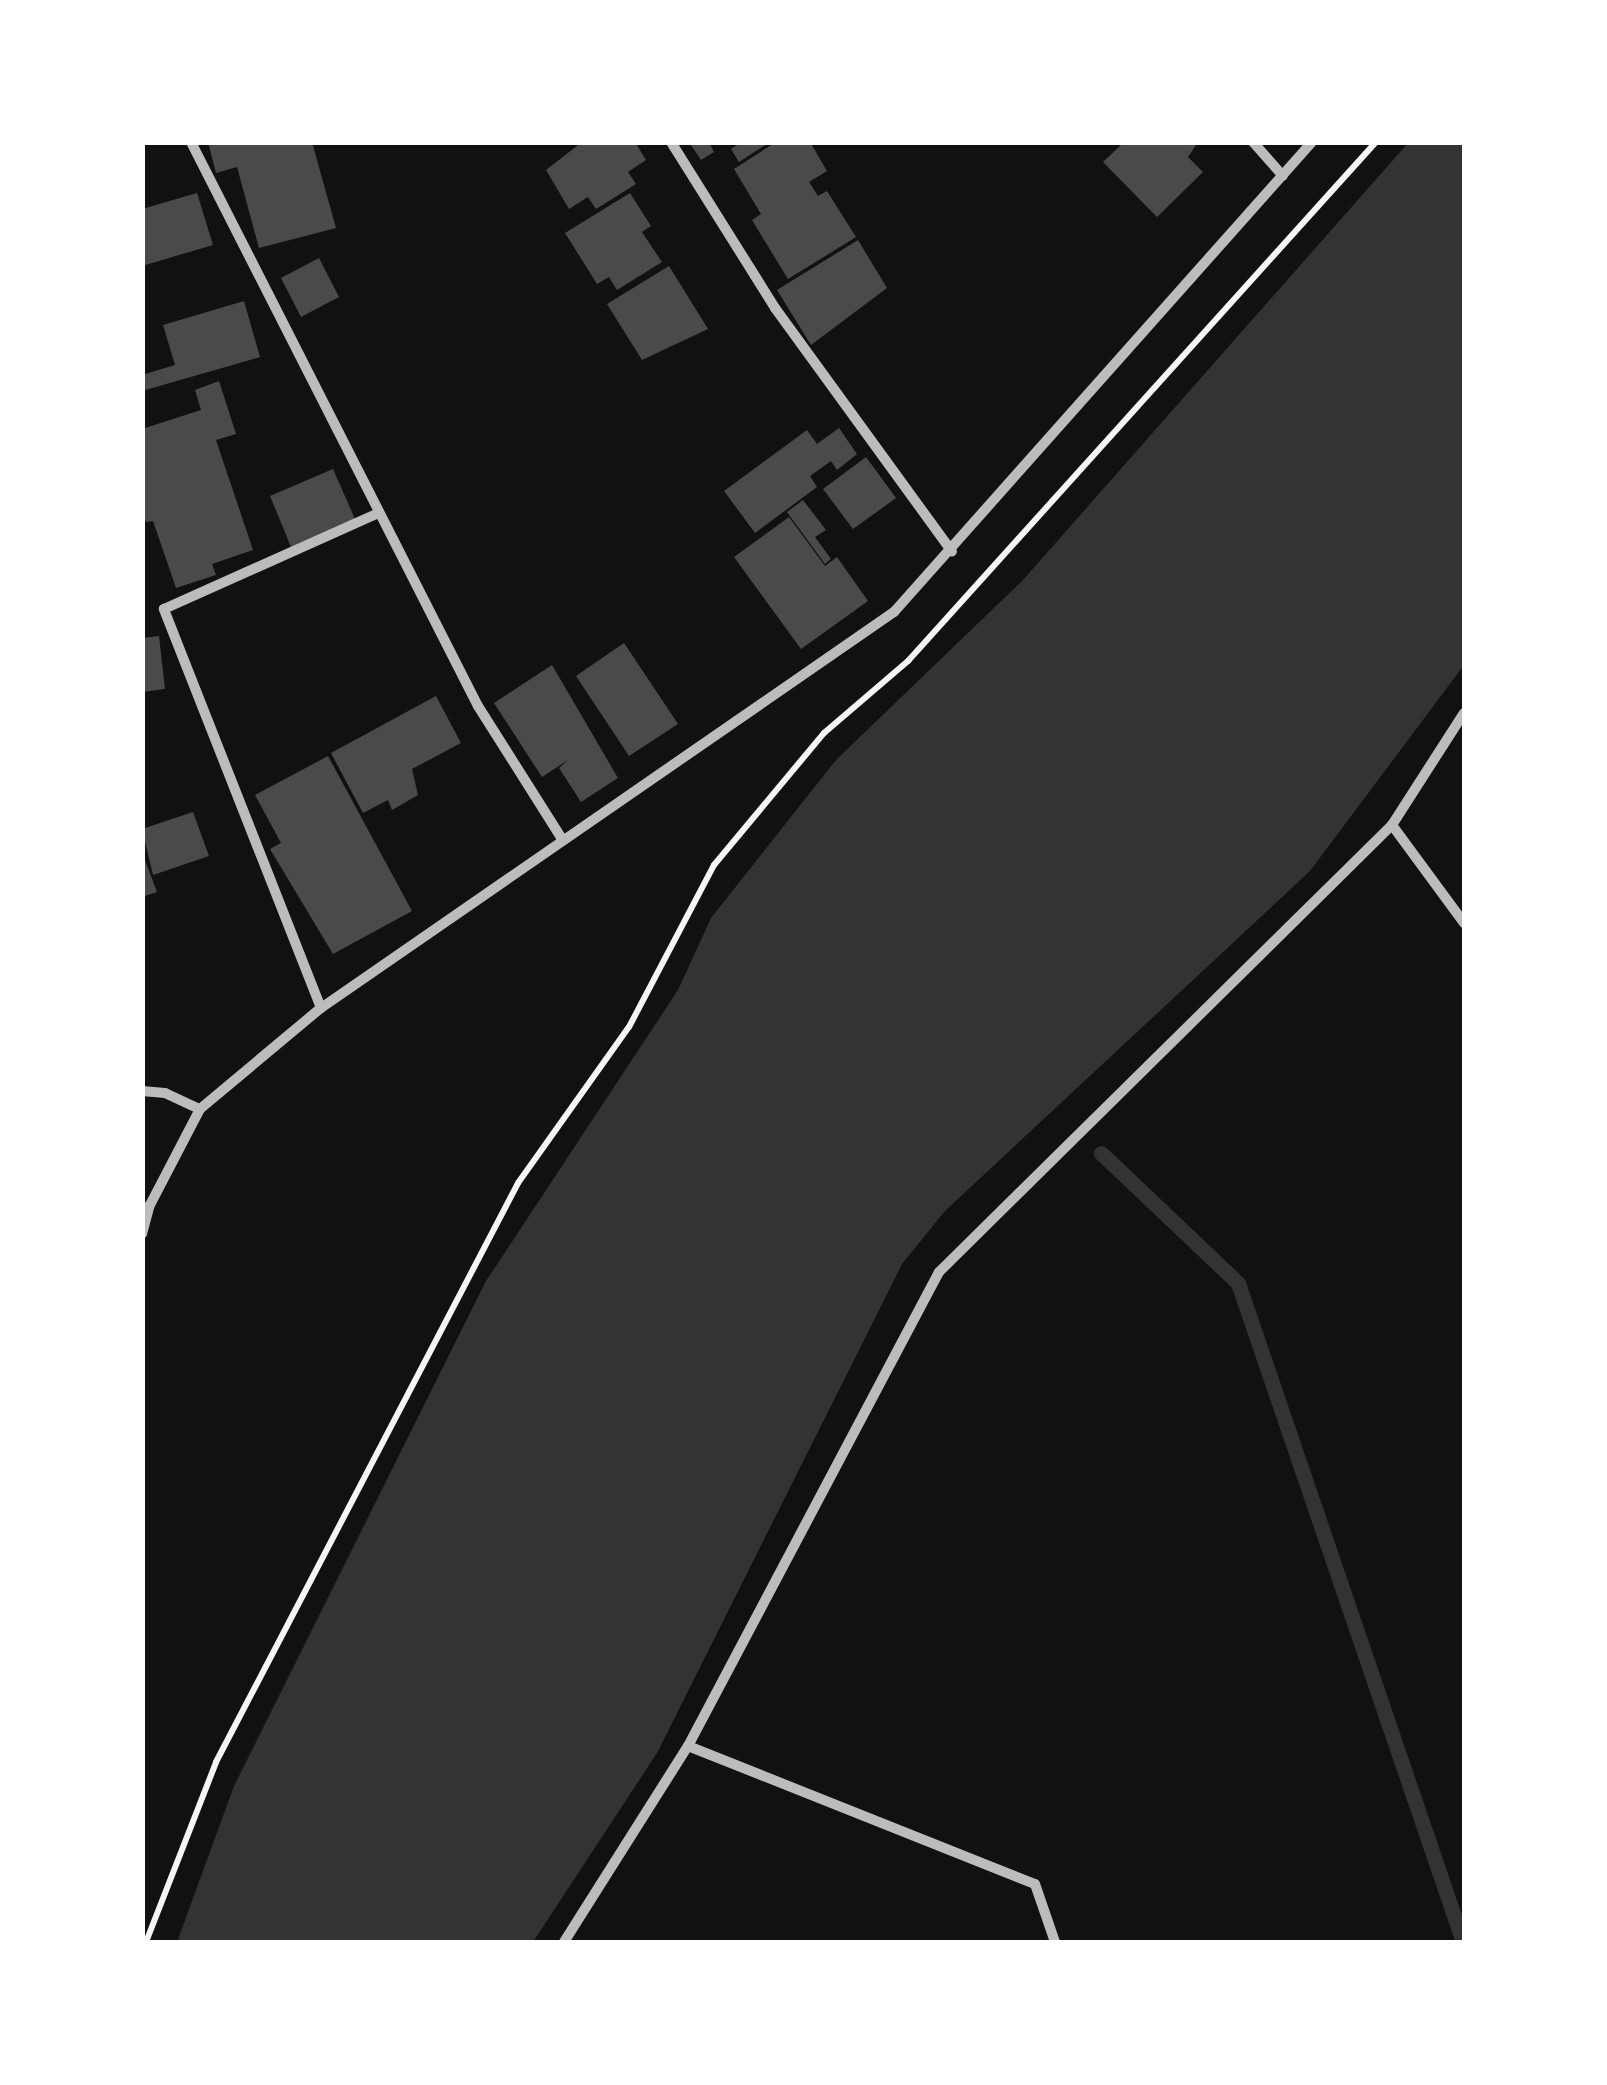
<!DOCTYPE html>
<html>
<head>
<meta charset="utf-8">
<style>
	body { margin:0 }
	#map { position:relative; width:1607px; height:2085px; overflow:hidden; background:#111; font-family:"Golos Text",sans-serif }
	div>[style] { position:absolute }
	.water>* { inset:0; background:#333 }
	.stream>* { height:15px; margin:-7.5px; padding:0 7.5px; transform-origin:7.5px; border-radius:7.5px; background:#333 }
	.building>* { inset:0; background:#4a4a4a }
	.path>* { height:6px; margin:-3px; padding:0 3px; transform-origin:3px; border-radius:3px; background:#f5f5f5 }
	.minor>* { height:10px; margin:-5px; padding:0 5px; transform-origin:5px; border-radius:5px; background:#bcbcbc }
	span { translate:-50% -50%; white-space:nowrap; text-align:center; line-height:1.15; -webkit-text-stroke:8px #fff; paint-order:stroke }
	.frame { position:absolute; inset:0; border:145px solid #fff; pointer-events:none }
</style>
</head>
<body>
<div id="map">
	<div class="water">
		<div style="clip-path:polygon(1408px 143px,1464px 143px,1464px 665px,1310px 871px,945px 1211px,902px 1264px,657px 1753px,533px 1942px,177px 1942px,234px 1786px,486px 1281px,678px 990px,711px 918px,836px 760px,1023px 580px)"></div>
	</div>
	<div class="stream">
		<div style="left:1101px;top:1153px;width:189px;rotate:43.5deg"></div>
		<div style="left:1238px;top:1283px;width:696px;rotate:71.15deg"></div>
	</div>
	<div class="building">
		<div style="clip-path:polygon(208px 142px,312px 142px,336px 228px,259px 248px,237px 167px,216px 173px)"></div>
		<div style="clip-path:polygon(582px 142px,635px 142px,646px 160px,628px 172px,636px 184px,596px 209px,588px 197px,569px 209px,546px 170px)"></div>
		<div style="clip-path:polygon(689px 142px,709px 142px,714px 152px,701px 160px)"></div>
		<div style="clip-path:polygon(742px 142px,770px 142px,739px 162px,731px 149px)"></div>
		<div style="clip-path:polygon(776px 142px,810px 142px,827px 171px,809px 182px,818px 196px,827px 191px,856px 237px,788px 279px,752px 220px,761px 214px,734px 169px)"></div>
		<div style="clip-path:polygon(1124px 142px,1198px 142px,1188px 157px,1203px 172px,1157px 217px,1103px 162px)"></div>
		<div style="clip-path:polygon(197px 193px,213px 245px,142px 266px,142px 209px)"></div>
		<div style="clip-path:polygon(630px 193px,651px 226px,642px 232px,662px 262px,617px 290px,609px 277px,597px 284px,565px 233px)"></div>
		<div style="clip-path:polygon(858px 240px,887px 288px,811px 345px,777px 290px)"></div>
		<div style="clip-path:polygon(319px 258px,339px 297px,301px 317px,281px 278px)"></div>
		<div style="clip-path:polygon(669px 266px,708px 329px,642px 360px,607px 304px)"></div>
		<div style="clip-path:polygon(244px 301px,260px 357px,142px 391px,142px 375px,175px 365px,163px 325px)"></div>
		<div style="clip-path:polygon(219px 381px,236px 434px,216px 440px,253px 550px,212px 564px,216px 575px,176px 588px,153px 521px,146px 522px,142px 512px,142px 429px,201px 410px,195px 390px)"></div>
		<div style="clip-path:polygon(839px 428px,857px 454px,837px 470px,831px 461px,810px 476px,817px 487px,755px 533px,724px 491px,807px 430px,817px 444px)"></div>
		<div style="clip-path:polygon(866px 457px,896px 498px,853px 529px,823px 489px)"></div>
		<div style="clip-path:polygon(333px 469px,355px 519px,291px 547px,270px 496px)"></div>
		<div style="clip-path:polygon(803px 500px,826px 530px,815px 537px,831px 559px,825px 564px,787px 512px)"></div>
		<div style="clip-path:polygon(789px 517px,825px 566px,837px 557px,868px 601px,801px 649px,734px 557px)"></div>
		<div style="clip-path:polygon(159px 636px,165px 689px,142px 692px,142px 638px)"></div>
		<div style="clip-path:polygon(624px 643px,678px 724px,629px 756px,576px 676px)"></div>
		<div style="clip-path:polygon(552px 665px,618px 778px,581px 802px,559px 768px,568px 760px,542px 777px,494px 703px)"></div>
		<div style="clip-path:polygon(436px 696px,461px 743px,412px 769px,418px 795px,392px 810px,388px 800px,363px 813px,331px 753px)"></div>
		<div style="clip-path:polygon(328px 756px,412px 911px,333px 954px,270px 849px,281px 843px,255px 795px)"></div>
		<div style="clip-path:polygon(193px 812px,209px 856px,153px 875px,142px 829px)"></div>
		<div style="clip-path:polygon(142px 852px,157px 892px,142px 897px)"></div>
	</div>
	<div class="path">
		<div style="left:146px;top:1942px;width:193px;rotate:-68.7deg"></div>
		<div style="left:216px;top:1762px;width:653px;rotate:-62.45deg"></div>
		<div style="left:518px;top:1183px;width:191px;rotate:-54.6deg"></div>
		<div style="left:629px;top:1027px;width:183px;rotate:-62.3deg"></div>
		<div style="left:714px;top:865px;width:172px;rotate:-50.2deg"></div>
		<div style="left:824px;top:733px;width:111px;rotate:-40.6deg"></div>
		<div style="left:908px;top:661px;width:699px;rotate:-47.96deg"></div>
	</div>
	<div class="minor">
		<div style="left:191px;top:142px;width:633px;rotate:63.03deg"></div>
		<div style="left:478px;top:706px;width:157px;rotate:57.7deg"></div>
		<div style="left:671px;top:142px;width:196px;rotate:57.9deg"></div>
		<div style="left:775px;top:308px;width:301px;rotate:54deg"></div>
		<div style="left:1253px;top:142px;width:45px;rotate:48.6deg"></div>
		<div style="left:1392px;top:825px;width:122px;rotate:53.7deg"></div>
		<div style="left:321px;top:1008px;width:429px;rotate:-111.5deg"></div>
		<div style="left:164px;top:609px;width:235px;rotate:-24.1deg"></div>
		<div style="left:142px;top:1091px;width:23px;rotate:5deg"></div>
		<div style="left:165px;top:1093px;width:38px;rotate:25deg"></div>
		<div style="left:142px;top:1234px;width:30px;rotate:-75deg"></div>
		<div style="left:150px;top:1205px;width:108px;rotate:-62.5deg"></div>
		<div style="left:200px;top:1109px;width:158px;rotate:-39.9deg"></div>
		<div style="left:321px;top:1008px;width:697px;rotate:-34.65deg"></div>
		<div style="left:894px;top:612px;width:629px;rotate:-48.35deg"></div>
		<div style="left:688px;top:1746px;width:536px;rotate:-62.1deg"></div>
		<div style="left:939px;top:1272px;width:636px;rotate:-44.62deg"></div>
		<div style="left:1392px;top:825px;width:133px;rotate:-57.3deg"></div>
		<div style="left:564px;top:1942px;width:232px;rotate:-57.7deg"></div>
		<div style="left:688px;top:1746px;width:373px;rotate:21.7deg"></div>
		<div style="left:1035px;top:1884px;width:61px;rotate:71deg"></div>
	</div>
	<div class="frame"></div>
</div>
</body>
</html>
